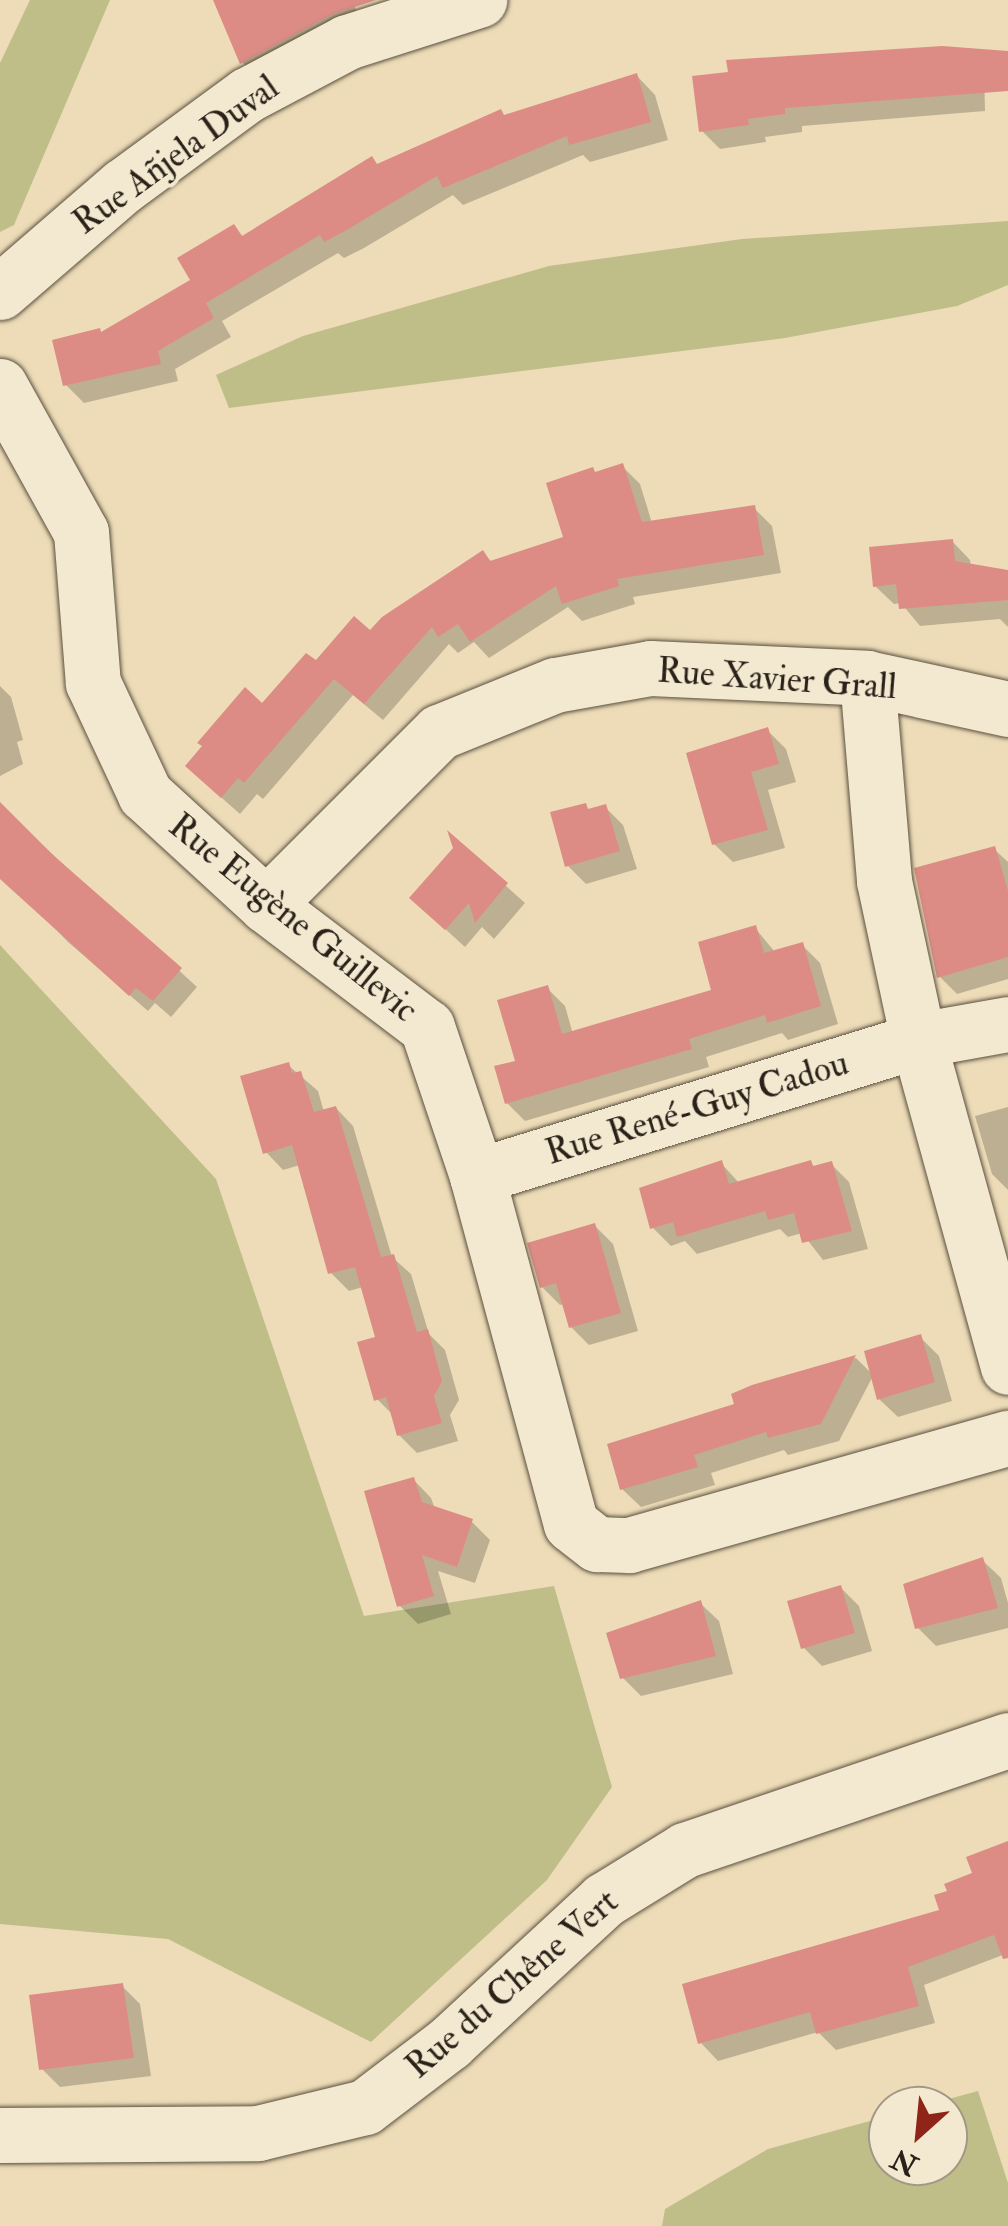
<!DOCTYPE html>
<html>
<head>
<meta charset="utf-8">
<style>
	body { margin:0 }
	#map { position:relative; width:1008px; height:2226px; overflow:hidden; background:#eddcb7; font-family:"IM FELL Double Pica",serif }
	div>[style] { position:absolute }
	.green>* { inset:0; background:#bfbe89 }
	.shadow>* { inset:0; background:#0003 }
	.building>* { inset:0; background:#dc8c85 }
	.roads { filter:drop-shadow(0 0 2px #5b5040) drop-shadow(0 0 2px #5b5040) }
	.minor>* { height:55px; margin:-27.5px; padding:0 27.5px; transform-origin:27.5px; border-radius:27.5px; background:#f3e8d0 }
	span { translate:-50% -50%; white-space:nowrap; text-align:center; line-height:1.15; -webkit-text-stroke:8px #f3e8d0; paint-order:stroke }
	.street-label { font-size:35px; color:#2a2119 }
	.north { position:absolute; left:868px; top:2086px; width:100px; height:100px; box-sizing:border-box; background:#f3e8d0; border:2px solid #a39887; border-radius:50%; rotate:207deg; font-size:28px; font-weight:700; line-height:40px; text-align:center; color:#2a2119 }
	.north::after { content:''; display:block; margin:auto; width:35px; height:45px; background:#8f2418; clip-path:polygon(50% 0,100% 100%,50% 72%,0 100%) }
</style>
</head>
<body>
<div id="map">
	<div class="green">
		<div style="clip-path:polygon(30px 0,110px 0,14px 225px,0 232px,0 63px)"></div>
		<div style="clip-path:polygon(1008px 221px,1008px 285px,957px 306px,785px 338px,229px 408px,216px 375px,303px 336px,549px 266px,742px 239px)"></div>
		<div style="clip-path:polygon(0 945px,216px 1179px,364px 1616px,554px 1586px,612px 1787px,547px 1880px,371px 2042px,168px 1939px,0 1924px)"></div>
		<div style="clip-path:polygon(978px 2091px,1008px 2183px,1008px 2226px,662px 2226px,665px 2209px,768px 2149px,888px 2116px,888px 2166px,948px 2166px,948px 2106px,923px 2106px)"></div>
	</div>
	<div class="shadow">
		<div style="clip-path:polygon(216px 0,352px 0,364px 30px,262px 82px,242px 62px)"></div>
		<div style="clip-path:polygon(843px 53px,984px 68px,985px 111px,802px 126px,802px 132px,765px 137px,766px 142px,720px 149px,702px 131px)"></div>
		<div style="clip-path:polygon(637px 76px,655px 95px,668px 140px,590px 162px,583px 155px,463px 205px,453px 195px,364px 248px,344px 258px,338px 253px,222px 321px,231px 337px,175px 369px,178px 381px,84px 403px,66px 385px,102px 334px,194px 280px,234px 227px,244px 238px,379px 166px,505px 117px)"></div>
		<div style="clip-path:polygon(622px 466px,640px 484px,652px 523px,754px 508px,772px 526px,781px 573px,633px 597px,635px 604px,582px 621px,568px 607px,489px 658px,474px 642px,458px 653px,449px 644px,383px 720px,353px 695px,263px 799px,257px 794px,240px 814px,206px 784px,263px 706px,316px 664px,371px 633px,483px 553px,493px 563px,566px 538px,597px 474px)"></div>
		<div style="clip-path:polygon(952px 541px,970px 560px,971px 567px,1008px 573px,1008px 627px,1000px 619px,920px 626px,901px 603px,894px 604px,875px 586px)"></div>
		<div style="clip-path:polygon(0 686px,11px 697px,23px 740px,17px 742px,23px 764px,0 776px)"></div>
		<div style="clip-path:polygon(767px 730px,786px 749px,796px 782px,768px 790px,785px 848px,733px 862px,714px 844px)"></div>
		<div style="clip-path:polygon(585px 805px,590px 811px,605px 807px,623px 825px,637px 869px,586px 884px,568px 866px)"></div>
		<div style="clip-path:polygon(13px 818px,197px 987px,171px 1017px,155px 1003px,148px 1011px,68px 942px,0 871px,0 832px)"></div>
		<div style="clip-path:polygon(452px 837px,525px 903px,494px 939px,482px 927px,465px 947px,431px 916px,456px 849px)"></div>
		<div style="clip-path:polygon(994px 849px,1008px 862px,1008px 979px,957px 994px,939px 976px)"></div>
		<div style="clip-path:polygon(755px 928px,775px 952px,802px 945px,820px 963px,838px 1024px,788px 1040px,782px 1033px,706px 1057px,709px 1067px,525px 1121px,507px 1103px,547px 988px,565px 1006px,573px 1034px,714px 991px)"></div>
		<div style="clip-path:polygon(288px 1065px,318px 1091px,324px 1112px,336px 1108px,353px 1126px,392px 1257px,411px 1274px,429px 1334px,445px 1350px,459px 1400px,450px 1415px,458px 1441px,417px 1453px,399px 1435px,394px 1416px,377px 1399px,378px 1339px,363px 1287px,349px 1291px,331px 1273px,300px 1165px,283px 1170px,266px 1152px)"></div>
		<div style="clip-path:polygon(1008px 1107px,1008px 1190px,992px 1174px,975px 1116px)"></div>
		<div style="clip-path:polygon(721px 1163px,740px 1184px,810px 1163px,816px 1168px,831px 1164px,849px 1182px,868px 1249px,823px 1260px,802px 1233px,788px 1237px,780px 1229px,697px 1254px,685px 1241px,671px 1246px,653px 1228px)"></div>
		<div style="clip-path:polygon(595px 1226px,613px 1244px,638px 1331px,589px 1345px,571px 1327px,564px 1304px,560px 1305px,542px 1287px)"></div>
		<div style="clip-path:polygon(920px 1337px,939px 1356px,952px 1401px,898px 1417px,879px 1399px,873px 1376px,839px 1441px,788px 1455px,784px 1450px,711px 1473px,715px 1485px,641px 1507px,622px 1489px,737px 1405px,753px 1387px,856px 1358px,873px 1375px)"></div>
		<div style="clip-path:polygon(413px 1479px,431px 1498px,435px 1509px,471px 1521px,490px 1540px,475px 1583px,438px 1571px,451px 1614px,418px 1624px,399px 1605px)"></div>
		<div style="clip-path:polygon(982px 1560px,1001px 1578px,1008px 1603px,1008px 1628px,936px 1646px,918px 1628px)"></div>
		<div style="clip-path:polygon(841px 1588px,859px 1606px,872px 1651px,822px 1666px,803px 1647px)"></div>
		<div style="clip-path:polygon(700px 1603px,719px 1621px,733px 1674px,641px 1696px,622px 1677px)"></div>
		<div style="clip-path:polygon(1008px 1844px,1008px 1953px,924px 1985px,935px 2023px,836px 2050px,818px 2032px,718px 2061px,701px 2043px,943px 1912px)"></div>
		<div style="clip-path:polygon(122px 1986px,140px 2004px,151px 2076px,60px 2087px,42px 2069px)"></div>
	</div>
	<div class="building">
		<div style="clip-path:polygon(213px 0,376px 0,333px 14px,240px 64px)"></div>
		<div style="clip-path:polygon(942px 46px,1008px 51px,1008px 91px,785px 108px,785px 114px,748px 119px,749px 125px,699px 132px,692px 76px,728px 72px,726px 60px)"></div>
		<div style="clip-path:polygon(637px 73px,651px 122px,569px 145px,567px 136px,443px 188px,437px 176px,345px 231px,324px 242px,320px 235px,206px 303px,214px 318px,158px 351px,161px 364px,63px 386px,52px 340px,100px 328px,101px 332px,190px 280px,177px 258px,234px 224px,242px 236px,372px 156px,377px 164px,501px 109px,504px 115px)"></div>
		<div style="clip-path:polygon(623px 463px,642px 522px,755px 505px,764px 555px,617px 579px,619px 586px,562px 604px,556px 586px,470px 642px,458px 624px,438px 637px,432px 627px,364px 704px,334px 679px,244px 783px,238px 778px,221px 798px,185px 766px,202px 746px,197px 743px,245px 687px,262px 703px,306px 653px,316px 660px,354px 616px,370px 630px,382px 617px,483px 550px,490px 561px,563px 537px,546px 483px,593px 467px,595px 472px)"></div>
		<div style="clip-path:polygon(953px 539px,955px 561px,1008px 570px,1008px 600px,899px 609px,896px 584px,873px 587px,869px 547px)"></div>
		<div style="clip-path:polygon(768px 727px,779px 764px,751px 772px,768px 830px,712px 845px,686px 753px)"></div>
		<div style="clip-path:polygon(0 802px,54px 856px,182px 968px,153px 1001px,136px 988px,129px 996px,0 879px)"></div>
		<div style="clip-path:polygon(586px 803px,588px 809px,606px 804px,620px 851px,565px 867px,550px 812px)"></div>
		<div style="clip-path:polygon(447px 830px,508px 883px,475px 923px,469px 903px,445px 930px,409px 898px,453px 848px)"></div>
		<div style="clip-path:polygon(995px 846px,1008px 891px,1008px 957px,937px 978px,914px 868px)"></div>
		<div style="clip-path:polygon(756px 925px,764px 953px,803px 942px,821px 1006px,767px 1023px,765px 1015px,689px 1039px,692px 1049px,505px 1104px,494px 1066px,515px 1061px,497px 1000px,548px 985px,562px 1034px,711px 990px,698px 942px)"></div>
		<div style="clip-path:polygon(289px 1062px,292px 1073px,301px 1071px,314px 1112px,336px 1106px,381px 1257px,394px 1254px,417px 1332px,428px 1329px,442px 1381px,434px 1396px,442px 1423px,397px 1436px,386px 1397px,374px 1401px,357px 1342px,375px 1337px,355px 1267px,328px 1274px,292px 1145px,263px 1154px,240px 1076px)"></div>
		<div style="clip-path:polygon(722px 1160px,729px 1184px,811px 1160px,813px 1166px,832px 1161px,852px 1231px,802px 1243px,794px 1213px,768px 1220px,765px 1211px,677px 1237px,673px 1222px,650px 1229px,639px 1188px)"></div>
		<div style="clip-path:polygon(595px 1223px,621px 1313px,569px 1328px,556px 1283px,540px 1288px,527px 1243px)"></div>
		<div style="clip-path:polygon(921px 1334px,935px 1382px,877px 1400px,864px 1351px)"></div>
		<div style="clip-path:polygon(856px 1355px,821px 1424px,768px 1438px,766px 1432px,694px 1455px,698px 1467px,620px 1490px,607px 1444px,734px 1404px,731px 1394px,752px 1385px)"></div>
		<div style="clip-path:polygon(414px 1477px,422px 1502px,473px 1519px,457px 1567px,422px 1555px,434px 1596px,397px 1607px,364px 1491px)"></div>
		<div style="clip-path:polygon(983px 1557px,998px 1608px,915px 1629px,903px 1584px)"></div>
		<div style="clip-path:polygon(841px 1585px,855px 1633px,801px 1649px,787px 1601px)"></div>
		<div style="clip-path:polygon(701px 1600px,716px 1656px,620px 1679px,606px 1633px)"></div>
		<div style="clip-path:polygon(1008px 1841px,1008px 1958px,1003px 1959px,994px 1935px,908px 1967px,919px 2006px,816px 2034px,810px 2012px,698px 2044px,682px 1984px,939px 1910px,934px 1895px,947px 1891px,944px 1884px,972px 1873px,966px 1857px)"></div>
		<div style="clip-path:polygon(123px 1983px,134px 2058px,39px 2070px,29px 1995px)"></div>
	</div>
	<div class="roads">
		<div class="minor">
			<div style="left:0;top:292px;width:162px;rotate:-40.8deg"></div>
			<div style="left:123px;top:186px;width:154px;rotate:-36.3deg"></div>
			<div style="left:247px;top:95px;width:113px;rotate:-27.9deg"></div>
			<div style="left:347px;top:42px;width:139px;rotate:-17.7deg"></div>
			<div style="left:0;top:386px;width:167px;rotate:61deg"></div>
			<div style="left:81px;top:532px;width:151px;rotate:85.5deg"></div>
			<div style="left:93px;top:683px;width:123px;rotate:64.9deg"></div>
			<div style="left:145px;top:794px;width:164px;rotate:42.5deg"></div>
			<div style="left:266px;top:905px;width:202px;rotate:37.2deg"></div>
			<div style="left:427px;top:1027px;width:157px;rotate:71.4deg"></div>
			<div style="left:477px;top:1176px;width:360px;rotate:74.9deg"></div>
			<div style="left:571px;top:1524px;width:33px;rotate:38deg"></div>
			<div style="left:597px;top:1544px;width:32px;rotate:2deg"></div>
			<div style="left:629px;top:1545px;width:394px;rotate:-15.8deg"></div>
			<div style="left:867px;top:678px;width:204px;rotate:85.2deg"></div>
			<div style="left:884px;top:881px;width:163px;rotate:77.9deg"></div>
			<div style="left:918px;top:1040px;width:339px;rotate:74.6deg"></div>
			<div style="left:266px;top:905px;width:245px;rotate:-45deg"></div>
			<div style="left:439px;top:732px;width:125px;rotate:-22.1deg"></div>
			<div style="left:555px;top:685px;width:97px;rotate:-10.1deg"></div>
			<div style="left:650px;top:668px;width:217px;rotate:2.6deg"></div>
			<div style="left:867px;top:678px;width:144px;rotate:12.4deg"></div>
			<div style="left:477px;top:1176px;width:461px;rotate:-17.1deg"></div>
			<div style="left:918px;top:1040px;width:91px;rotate:-10.1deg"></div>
			<div style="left:0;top:2135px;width:258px;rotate:-0.4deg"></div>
			<div style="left:258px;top:2133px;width:110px;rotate:-13.7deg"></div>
			<div style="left:365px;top:2107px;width:106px;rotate:-37.3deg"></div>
			<div style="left:449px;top:2043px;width:211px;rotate:-42.7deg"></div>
			<div style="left:604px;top:1900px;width:95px;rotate:-31.7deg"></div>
			<div style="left:685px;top:1850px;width:341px;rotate:-18.8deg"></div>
		</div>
	</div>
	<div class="street-label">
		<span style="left:176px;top:155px;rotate:-36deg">Rue Añjela Duval</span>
		<span style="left:777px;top:679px;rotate:4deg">Rue Xavier Grall</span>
		<span style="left:293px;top:918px;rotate:39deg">Rue Eugène Guillevic</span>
		<span style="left:697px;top:1108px;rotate:-17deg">Rue René-Guy Cadou</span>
		<span style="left:512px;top:1984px;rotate:-41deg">Rue du Chêne Vert</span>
	</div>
	<div class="north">N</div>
</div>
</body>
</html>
